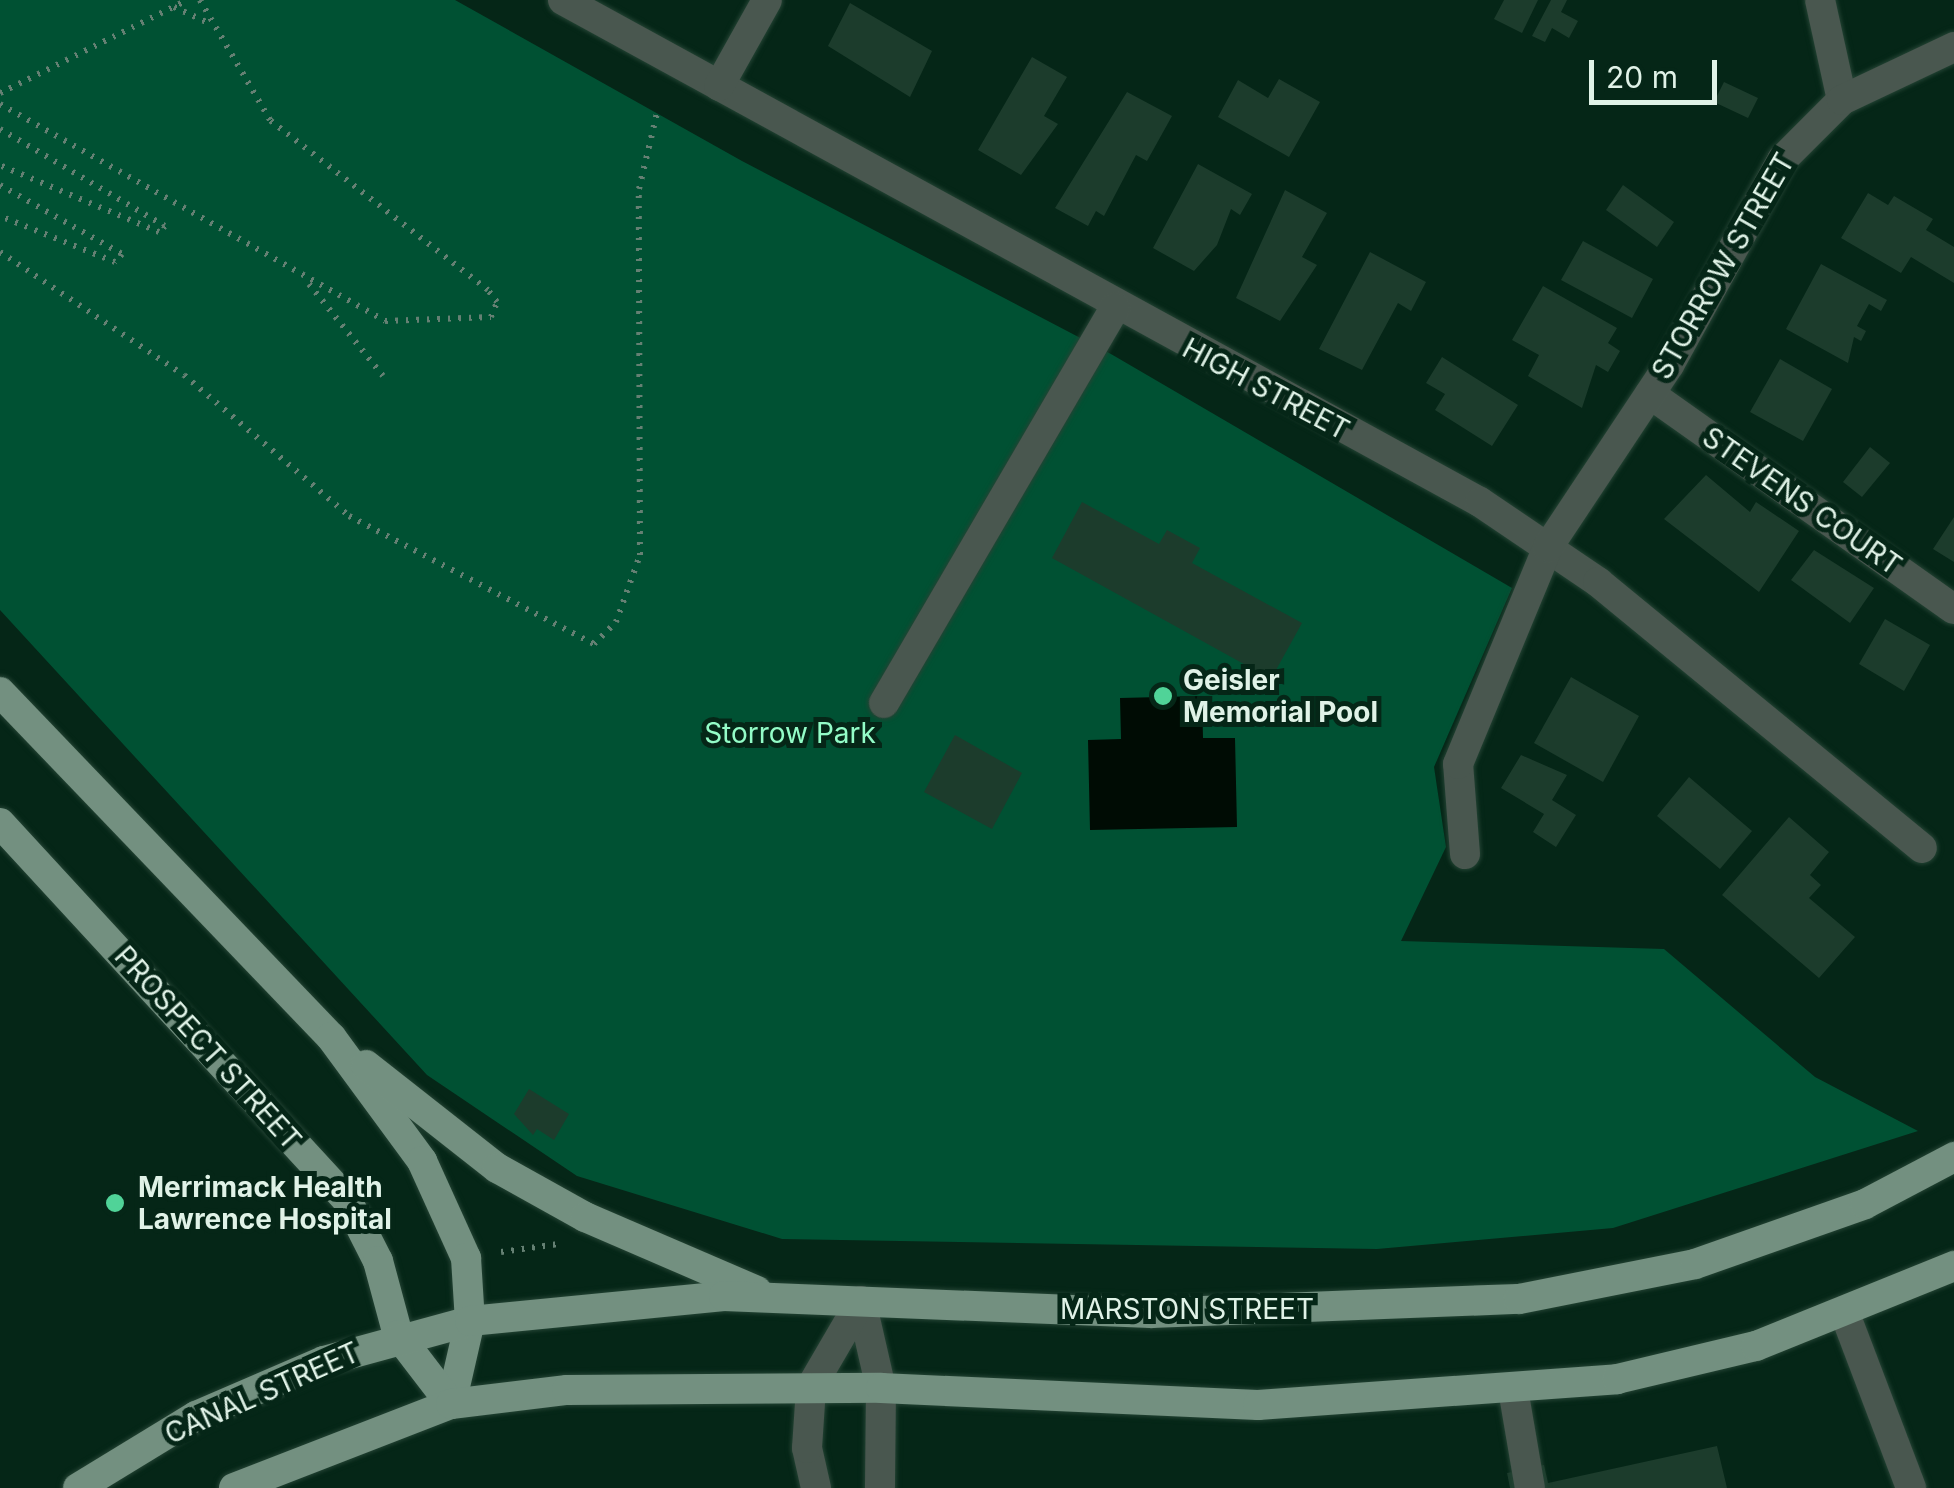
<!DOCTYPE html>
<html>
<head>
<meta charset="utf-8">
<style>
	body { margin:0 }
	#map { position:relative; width:1954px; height:1488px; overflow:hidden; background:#052617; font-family:Inter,sans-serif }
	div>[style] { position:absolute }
	.green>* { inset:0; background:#005133 }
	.water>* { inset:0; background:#000c04 }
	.building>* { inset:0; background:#1c3c2c }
	.path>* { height:6px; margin-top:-3px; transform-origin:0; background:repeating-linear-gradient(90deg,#658073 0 2.5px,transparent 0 10.5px) }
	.roads { filter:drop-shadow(0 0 2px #244334) drop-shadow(0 0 2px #244334) }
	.minor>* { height:30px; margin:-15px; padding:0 15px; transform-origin:15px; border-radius:15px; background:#49574f }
	.major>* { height:30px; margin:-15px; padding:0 15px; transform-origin:15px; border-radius:15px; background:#739080 }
	.dots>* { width:28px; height:28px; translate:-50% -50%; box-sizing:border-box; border:5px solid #052617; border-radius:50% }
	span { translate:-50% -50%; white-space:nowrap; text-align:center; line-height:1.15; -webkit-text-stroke:10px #052617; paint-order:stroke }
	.street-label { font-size:28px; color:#e0f2e7 }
	.poi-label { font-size:28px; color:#e0f2e7; font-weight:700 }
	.left { translate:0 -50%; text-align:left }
	.park-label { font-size:28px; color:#93fcc7 }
	.scale { position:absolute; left:1589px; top:60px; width:128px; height:45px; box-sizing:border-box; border:5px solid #e0f2e7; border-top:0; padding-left:12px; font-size:30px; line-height:35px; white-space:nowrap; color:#e0f2e7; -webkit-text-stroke:8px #052617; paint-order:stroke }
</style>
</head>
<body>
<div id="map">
	<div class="green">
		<div style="clip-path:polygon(0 0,455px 0,742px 161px,1111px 354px,1512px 588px,1434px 767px,1446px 847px,1401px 941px,1664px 949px,1815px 1077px,1918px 1131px,1613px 1228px,1377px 1249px,782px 1239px,577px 1176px,427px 1075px,0 610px)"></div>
	</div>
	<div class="water">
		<div style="clip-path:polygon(1202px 696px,1203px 738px,1235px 738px,1237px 827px,1090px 830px,1088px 740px,1121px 739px,1120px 698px)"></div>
	</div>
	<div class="building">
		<div style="clip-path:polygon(1504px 0,1538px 0,1522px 33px,1494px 19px)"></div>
		<div style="clip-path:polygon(1551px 0,1567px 0,1561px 12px,1578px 21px,1569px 38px,1552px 28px,1545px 42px,1532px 36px)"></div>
		<div style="clip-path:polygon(850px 3px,932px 51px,910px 97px,828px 46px)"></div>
		<div style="clip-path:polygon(1032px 57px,1067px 77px,1044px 116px,1058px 124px,1021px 175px,978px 150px)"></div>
		<div style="clip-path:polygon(1279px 79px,1320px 102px,1289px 157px,1218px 117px,1238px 80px,1268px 98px)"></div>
		<div style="clip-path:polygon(1724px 82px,1758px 98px,1748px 118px,1714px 102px)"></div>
		<div style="clip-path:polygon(1127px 92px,1172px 116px,1147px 161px,1136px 155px,1104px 216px,1096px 211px,1088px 226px,1055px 208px)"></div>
		<div style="clip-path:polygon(1198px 164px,1252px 194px,1240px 215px,1231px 209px,1217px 245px,1194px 271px,1153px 248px)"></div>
		<div style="clip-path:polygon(1623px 185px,1674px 222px,1657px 247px,1606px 210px)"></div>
		<div style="clip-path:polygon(1285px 190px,1327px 213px,1302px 257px,1317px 265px,1280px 321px,1236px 298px)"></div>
		<div style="clip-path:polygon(1868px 193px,1888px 205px,1894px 196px,1933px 219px,1926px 230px,1954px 247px,1954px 283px,1911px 257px,1901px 273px,1841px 238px)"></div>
		<div style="clip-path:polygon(1583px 241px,1653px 279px,1632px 318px,1561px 280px)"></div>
		<div style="clip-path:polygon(1370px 252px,1426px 282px,1411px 311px,1398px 303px,1362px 370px,1319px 349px)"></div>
		<div style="clip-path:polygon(1821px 264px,1887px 300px,1881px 311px,1869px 304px,1857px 326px,1866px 331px,1861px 341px,1854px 337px,1848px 363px,1786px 329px)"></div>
		<div style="clip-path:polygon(1543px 286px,1617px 328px,1608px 343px,1620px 351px,1608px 372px,1596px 365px,1582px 408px,1528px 376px,1539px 355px,1512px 340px)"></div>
		<div style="clip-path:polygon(1442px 357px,1518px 405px,1492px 446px,1435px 410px,1445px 394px,1426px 383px)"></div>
		<div style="clip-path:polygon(1780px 359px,1832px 389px,1803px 441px,1750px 412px)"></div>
		<div style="clip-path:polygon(1870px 447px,1890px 463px,1862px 497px,1843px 482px)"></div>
		<div style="clip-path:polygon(1706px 475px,1750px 512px,1756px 502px,1799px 531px,1759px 592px,1664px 519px)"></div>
		<div style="clip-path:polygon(1082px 502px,1159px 544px,1167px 530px,1200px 548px,1192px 563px,1302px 623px,1271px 679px,1052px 558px)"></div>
		<div style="clip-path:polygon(1954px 517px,1954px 562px,1933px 549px)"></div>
		<div style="clip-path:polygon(1814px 550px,1874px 588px,1850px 623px,1791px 580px)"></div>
		<div style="clip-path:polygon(1885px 619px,1930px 645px,1904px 691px,1859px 664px)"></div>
		<div style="clip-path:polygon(1571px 677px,1639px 716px,1603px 782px,1534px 743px)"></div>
		<div style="clip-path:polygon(955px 735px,1022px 773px,992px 829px,924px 792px)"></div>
		<div style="clip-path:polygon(1521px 755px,1567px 775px,1552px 800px,1576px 815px,1556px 847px,1533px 832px,1544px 814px,1501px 788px)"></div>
		<div style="clip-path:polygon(1689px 777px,1752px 831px,1720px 869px,1657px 816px)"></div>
		<div style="clip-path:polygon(1789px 817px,1829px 852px,1810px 875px,1821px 885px,1809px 898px,1855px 937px,1819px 978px,1722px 895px)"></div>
		<div style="clip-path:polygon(529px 1089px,569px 1114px,554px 1140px,537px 1129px,533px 1135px,514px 1114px)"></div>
		<div style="clip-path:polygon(1717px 1446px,1727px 1488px,1510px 1488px,1507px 1473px,1544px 1465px,1548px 1483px)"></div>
	</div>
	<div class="path">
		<div style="left:174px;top:7px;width:38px;rotate:25deg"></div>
		<div style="left:0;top:93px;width:209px;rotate:-26.4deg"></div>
		<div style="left:0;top:104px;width:442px;rotate:29.4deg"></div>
		<div style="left:385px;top:321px;width:106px;rotate:-2.2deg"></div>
		<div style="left:491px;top:317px;width:16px;rotate:-68deg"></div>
		<div style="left:497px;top:302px;width:15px;rotate:-127deg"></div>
		<div style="left:488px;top:290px;width:276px;rotate:-142.1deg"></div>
		<div style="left:270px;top:120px;width:139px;rotate:-120.3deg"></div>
		<div style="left:0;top:129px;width:191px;rotate:30.5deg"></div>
		<div style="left:165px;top:226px;width:8px;rotate:135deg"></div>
		<div style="left:159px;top:232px;width:173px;rotate:-157.2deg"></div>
		<div style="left:0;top:185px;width:140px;rotate:29.5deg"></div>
		<div style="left:122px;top:254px;width:11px;rotate:131deg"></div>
		<div style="left:115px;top:262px;width:124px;rotate:-158.2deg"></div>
		<div style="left:0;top:252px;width:221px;rotate:33.8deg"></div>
		<div style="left:184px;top:375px;width:217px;rotate:40.5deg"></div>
		<div style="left:349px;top:516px;width:276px;rotate:27.6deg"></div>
		<div style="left:594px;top:644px;width:31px;rotate:-45deg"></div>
		<div style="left:616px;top:622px;width:71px;rotate:-70.3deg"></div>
		<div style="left:640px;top:555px;width:366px;rotate:-90.2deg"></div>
		<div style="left:639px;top:189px;width:78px;rotate:-76.7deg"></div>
		<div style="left:309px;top:284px;width:118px;rotate:51.2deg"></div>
		<div style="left:501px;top:1252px;width:58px;rotate:-8deg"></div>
	</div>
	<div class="roads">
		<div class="minor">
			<div style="left:563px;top:0;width:1045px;rotate:28.7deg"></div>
			<div style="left:1480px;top:502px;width:143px;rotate:34.1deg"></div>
			<div style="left:1598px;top:582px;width:419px;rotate:39.4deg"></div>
			<div style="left:1820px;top:0;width:102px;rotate:77.6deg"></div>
			<div style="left:719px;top:86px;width:98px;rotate:-60.8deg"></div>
			<div style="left:1650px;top:394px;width:372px;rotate:35.3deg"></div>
			<div style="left:884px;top:703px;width:458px;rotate:-59.7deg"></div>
			<div style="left:1465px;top:854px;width:90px;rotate:-94.4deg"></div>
			<div style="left:1458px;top:764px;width:235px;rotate:-67.5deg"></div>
			<div style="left:1548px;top:547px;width:219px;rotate:-56.4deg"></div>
			<div style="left:1669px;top:365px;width:234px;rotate:-61.1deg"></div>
			<div style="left:1782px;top:160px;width:85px;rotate:-45deg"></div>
			<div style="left:1842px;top:100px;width:124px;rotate:-25.3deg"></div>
			<div style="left:861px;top:1301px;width:89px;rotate:77.1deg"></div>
			<div style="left:881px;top:1388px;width:100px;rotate:90.6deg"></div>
			<div style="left:1845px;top:1314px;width:186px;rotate:69.2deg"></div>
			<div style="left:1513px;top:1389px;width:100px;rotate:80.3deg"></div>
			<div style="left:816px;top:1488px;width:41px;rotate:-102.7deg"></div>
			<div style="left:807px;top:1448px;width:61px;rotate:-86.2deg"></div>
			<div style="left:811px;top:1387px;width:99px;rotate:-59.8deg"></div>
		</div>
		<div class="major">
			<div style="left:0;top:692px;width:478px;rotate:46.2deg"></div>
			<div style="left:331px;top:1037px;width:154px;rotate:53.7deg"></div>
			<div style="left:422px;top:1161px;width:107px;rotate:65.6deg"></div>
			<div style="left:466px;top:1258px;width:63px;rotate:86.4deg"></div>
			<div style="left:470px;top:1321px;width:85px;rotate:102.9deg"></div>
			<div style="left:0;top:823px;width:512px;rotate:47.37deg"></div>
			<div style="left:347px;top:1200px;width:68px;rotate:63.1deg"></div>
			<div style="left:378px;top:1261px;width:77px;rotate:74.9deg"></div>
			<div style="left:398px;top:1335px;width:87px;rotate:52.5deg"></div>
			<div style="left:366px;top:1065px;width:167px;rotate:38.2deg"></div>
			<div style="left:497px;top:1168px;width:101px;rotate:29.1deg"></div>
			<div style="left:585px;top:1217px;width:187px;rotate:23.3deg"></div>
			<div style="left:78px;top:1488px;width:138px;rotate:-31.4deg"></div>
			<div style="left:196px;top:1416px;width:139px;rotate:-23.3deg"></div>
			<div style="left:324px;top:1361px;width:151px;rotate:-15.3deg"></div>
			<div style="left:470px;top:1321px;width:255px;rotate:-5.6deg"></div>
			<div style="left:724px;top:1296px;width:427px;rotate:2.3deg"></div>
			<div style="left:1151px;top:1313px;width:368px;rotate:-2.2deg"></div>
			<div style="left:1519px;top:1299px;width:179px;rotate:-11.2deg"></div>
			<div style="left:1695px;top:1264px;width:180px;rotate:-19.4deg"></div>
			<div style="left:1865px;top:1204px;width:101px;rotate:-27.8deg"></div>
			<div style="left:234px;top:1488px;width:233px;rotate:-21.2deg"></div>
			<div style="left:451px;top:1404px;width:117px;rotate:-6.9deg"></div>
			<div style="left:567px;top:1390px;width:314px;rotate:-0.4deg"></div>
			<div style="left:881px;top:1388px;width:377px;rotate:2.6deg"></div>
			<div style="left:1258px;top:1405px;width:360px;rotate:-4.1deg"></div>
			<div style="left:1617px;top:1379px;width:143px;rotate:-13.4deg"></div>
			<div style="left:1756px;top:1346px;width:214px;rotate:-22deg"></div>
		</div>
	</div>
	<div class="dots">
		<div style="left:1163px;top:696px;background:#50d398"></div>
		<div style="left:115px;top:1203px;background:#50d398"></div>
	</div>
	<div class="street-label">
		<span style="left:1723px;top:266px;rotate:-60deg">STORROW STREET</span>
		<span style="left:1266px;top:389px;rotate:28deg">HIGH STREET</span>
		<span style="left:1802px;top:501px;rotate:35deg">STEVENS COURT</span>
		<span style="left:208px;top:1048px;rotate:48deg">PROSPECT STREET</span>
		<span style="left:1187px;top:1309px">MARSTON STREET</span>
		<span style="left:262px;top:1393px;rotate:-24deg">CANAL STREET</span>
	</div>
	<div class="poi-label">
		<span class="left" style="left:1183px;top:696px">Geisler<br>Memorial Pool</span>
		<span class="left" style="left:138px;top:1203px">Merrimack Health<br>Lawrence Hospital</span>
	</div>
	<div class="park-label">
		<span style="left:790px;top:733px">Storrow Park</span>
	</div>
	<div class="scale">20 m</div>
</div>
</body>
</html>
